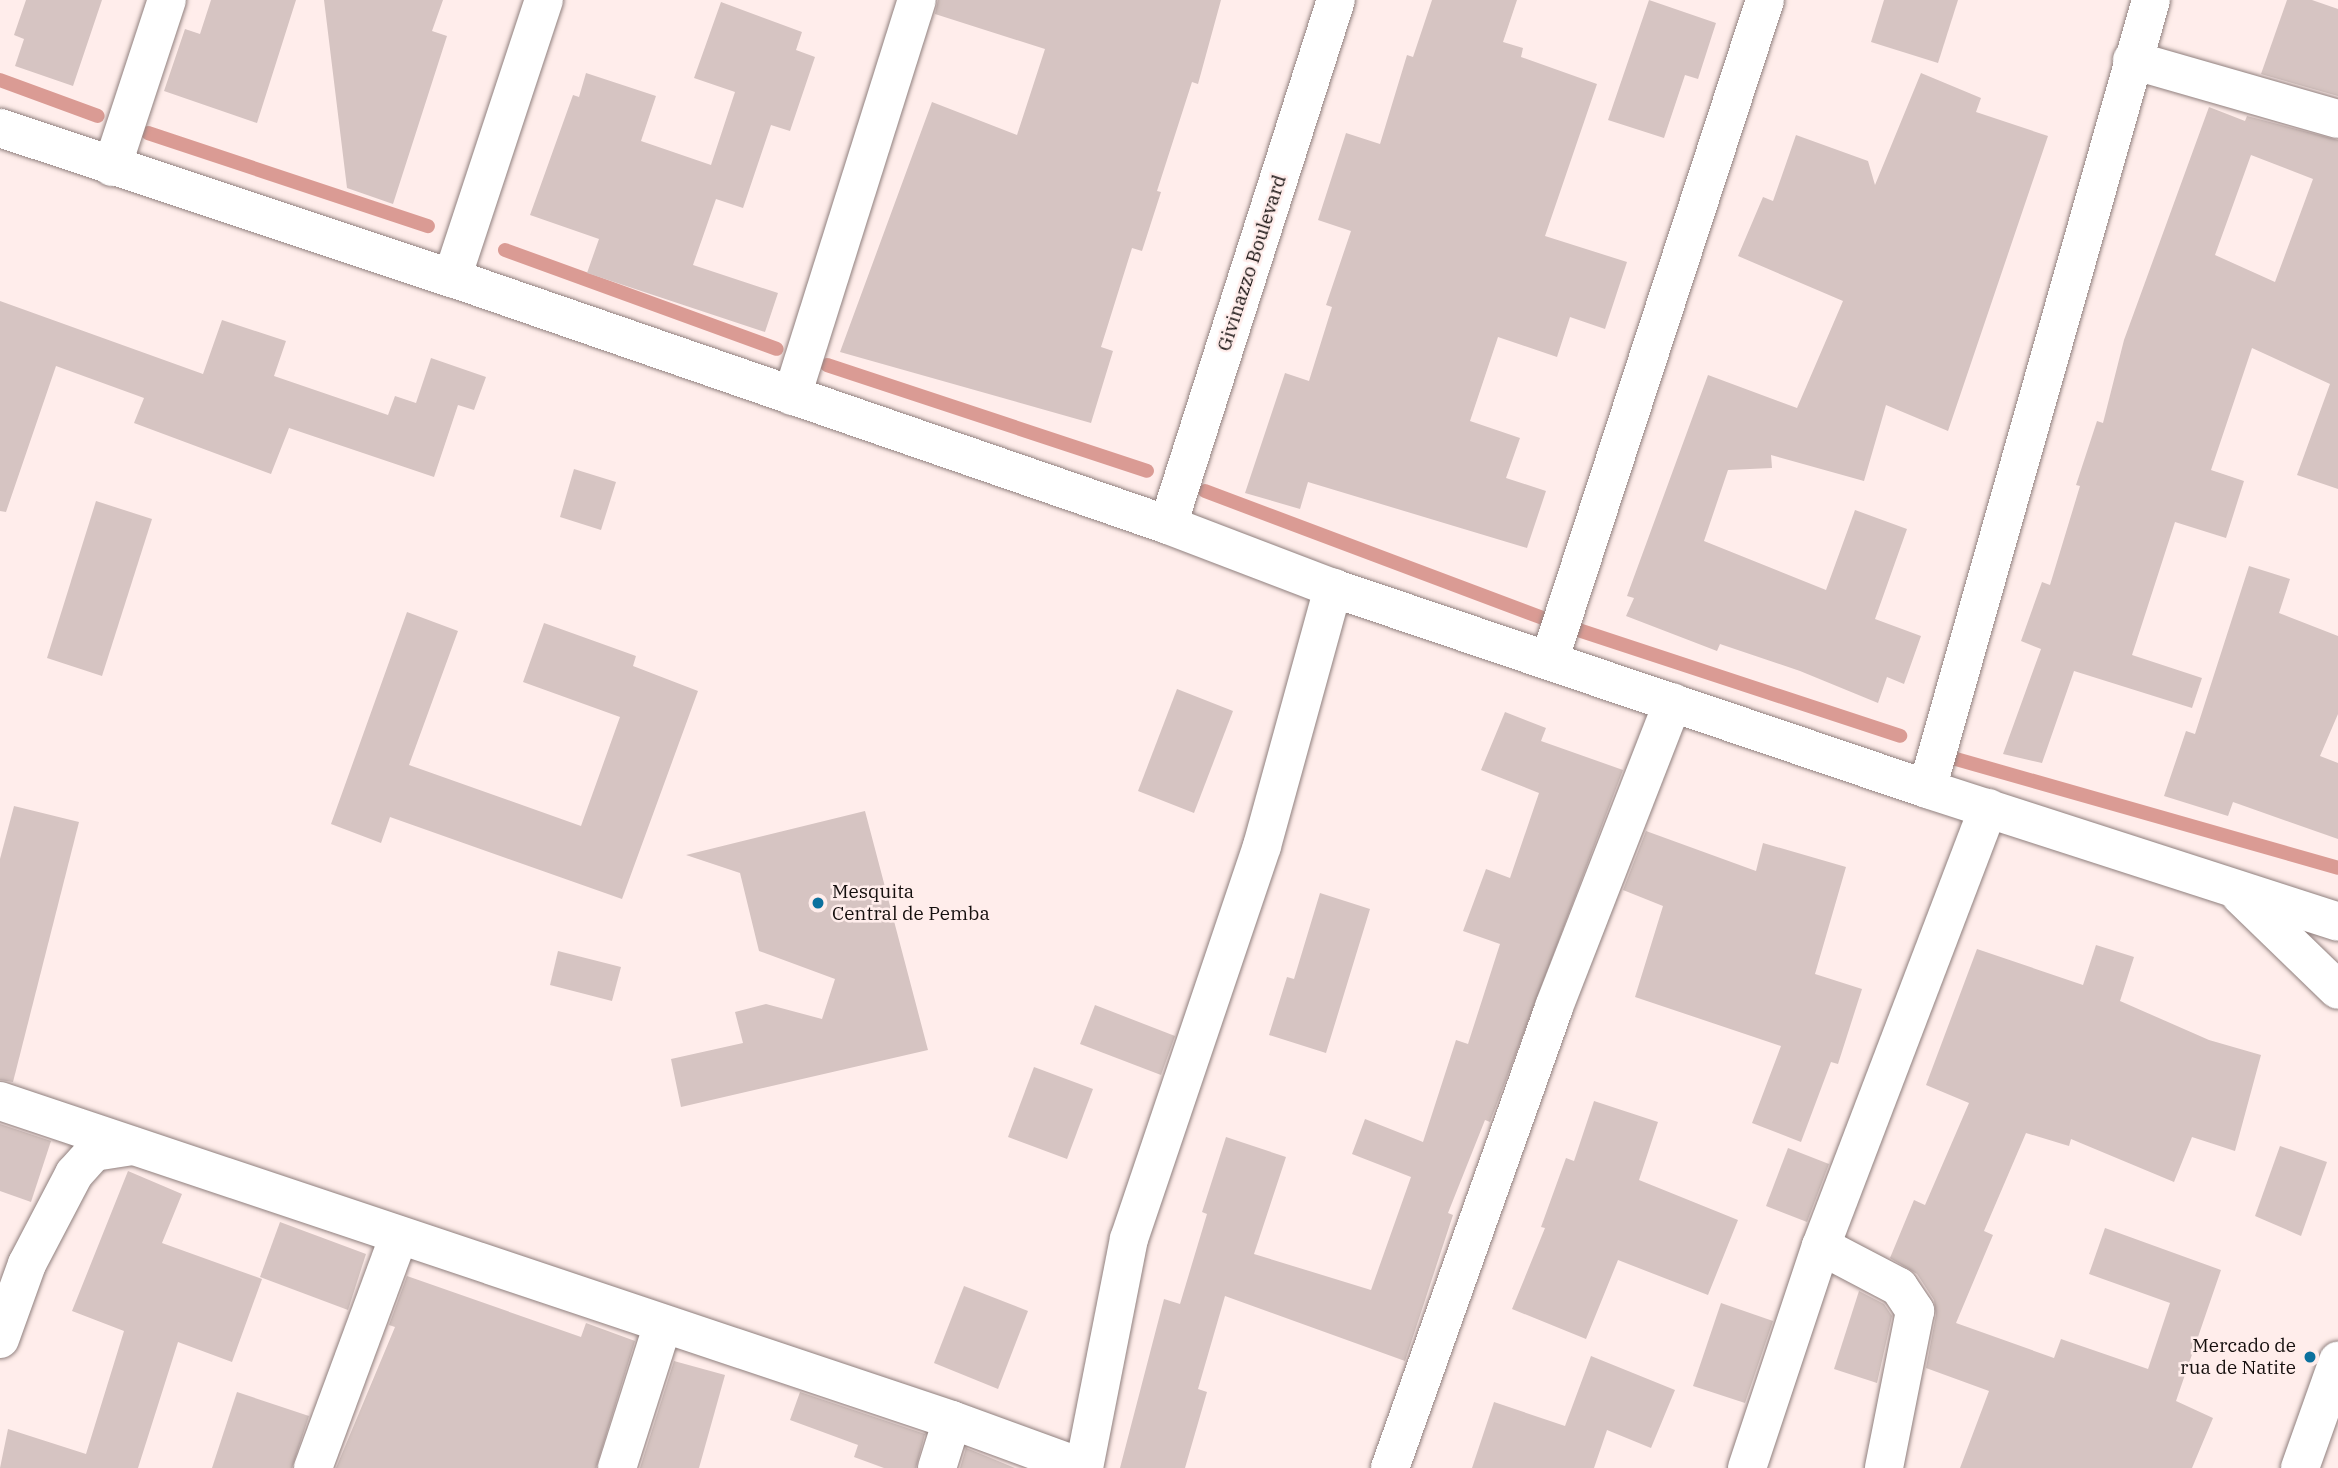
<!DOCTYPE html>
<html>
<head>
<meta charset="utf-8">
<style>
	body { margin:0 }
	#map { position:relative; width:2338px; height:1468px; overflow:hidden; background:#ffedeb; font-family:"IBM Plex Serif",serif }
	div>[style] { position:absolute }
	.stream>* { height:14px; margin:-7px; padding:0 7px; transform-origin:7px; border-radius:7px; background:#da9b94 }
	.building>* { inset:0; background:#d6c4c2 }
	.roads { filter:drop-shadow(0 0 2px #90807e) drop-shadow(0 0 2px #90807e) }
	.street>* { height:38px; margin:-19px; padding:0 19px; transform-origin:19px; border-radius:19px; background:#fff }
	.secondary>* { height:38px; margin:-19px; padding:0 19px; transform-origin:19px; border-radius:19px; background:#fff }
	.dots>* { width:19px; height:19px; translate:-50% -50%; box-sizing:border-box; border:4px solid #ffedeb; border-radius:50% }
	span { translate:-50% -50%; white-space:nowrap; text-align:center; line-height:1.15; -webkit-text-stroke:5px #ffedeb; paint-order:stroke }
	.street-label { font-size:19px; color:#150f0e }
	.poi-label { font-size:19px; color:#150f0e }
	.left { translate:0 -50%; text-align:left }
	.right { translate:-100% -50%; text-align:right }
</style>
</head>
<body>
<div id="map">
	<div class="stream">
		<div style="left:0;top:80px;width:104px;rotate:20.2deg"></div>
		<div style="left:148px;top:133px;width:295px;rotate:18.4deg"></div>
		<div style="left:505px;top:250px;width:289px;rotate:20deg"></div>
		<div style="left:827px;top:365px;width:337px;rotate:18.3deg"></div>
		<div style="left:1205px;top:491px;width:363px;rotate:20.6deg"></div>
		<div style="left:1545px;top:619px;width:374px;rotate:18.2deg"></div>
		<div style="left:1956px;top:759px;width:397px;rotate:15.9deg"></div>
	</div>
	<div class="building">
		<div style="clip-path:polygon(26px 0,102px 0,73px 86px,15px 66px,24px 39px,14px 35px)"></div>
		<div style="clip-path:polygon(211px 0,296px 0,257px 123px,164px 91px,185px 29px,200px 34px)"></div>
		<div style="clip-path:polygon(324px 0,443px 0,432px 31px,447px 36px,393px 204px,347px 188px)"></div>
		<div style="clip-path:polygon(938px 0,1221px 0,1198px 84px,1192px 82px,1157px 191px,1161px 192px,1142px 251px,1132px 248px,1101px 347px,1113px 351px,1091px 423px,840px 352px,932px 102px,1017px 135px,1045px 49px,935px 14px)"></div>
		<div style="clip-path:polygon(1432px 0,1517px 0,1503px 42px,1523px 48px,1521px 57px,1597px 84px,1545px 236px,1627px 262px,1605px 329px,1570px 317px,1557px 357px,1498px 337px,1470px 421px,1520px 438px,1506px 478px,1546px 491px,1527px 548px,1308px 482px,1300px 509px,1245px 493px,1285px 373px,1309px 381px,1332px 307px,1326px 305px,1351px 231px,1318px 220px,1346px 133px,1380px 144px,1407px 55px,1413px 57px)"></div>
		<div style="clip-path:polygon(1649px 0,1716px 23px,1698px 79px,1685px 75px,1664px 138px,1608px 120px)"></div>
		<div style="clip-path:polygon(1884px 0,1958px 0,1938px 63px,1871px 42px)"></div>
		<div style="clip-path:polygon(2287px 0,2312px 0,2338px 9px,2338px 96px,2261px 74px)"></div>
		<div style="clip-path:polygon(721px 2px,802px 32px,796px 50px,815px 57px,790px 131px,771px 125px,743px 208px,716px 199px,693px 265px,778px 293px,765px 332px,587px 273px,599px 239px,530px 215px,573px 95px,579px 97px,586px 73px,656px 96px,641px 141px,711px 165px,735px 92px,694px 78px)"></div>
		<div style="clip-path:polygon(1921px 73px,1981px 98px,1976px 112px,2048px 136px,1948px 431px,1886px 405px,1864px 481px,1771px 455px,1772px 468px,1728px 470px,1704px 541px,1826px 590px,1855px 510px,1907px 529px,1875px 619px,1921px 636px,1904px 684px,1887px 677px,1878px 703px,1800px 671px,1720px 644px,1717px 651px,1626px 616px,1634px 598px,1627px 596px,1708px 375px,1797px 408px,1843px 301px,1738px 256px,1763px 197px,1773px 201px,1796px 135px,1868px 161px,1875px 185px)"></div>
		<div style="clip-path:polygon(evenodd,2209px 107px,2245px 121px,2247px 116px,2338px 140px,2338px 489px,2297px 475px,2330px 384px,2252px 348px,2211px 470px,2244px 481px,2226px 538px,2175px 522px,2132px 655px,2202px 678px,2192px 708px,2074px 671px,2042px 763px,2003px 754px,2041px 649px,2021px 641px,2042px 582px,2050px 585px,2080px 486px,2076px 485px,2097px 421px,2103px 423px,2124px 340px,2209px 107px,2251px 155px,2313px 179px,2275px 282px,2215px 255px,2251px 155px)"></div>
		<div style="clip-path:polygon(0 301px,203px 374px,222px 320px,286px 341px,274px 376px,388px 415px,395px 396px,416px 403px,431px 358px,486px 377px,474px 410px,458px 405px,434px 477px,289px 428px,271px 474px,134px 423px,144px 398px,56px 366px,6px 512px,0 511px)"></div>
		<div style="clip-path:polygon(574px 469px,616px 482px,601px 530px,560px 517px)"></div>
		<div style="clip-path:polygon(96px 501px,152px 519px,102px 676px,47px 658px)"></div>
		<div style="clip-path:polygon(2249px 566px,2290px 579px,2279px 613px,2338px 636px,2338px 714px,2320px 756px,2338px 763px,2338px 839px,2233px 802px,2228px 816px,2164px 796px,2186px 731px,2195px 734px)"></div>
		<div style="clip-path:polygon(407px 612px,458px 631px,409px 765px,581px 826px,620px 717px,523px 682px,544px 623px,636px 656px,633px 666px,698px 691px,622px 899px,390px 817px,381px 843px,331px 824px)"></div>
		<div style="clip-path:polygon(1177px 689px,1233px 711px,1194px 813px,1138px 791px)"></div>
		<div style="clip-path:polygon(1505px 712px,1546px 728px,1541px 741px,1623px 770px,1490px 1122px,1485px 1120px,1448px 1213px,1453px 1215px,1405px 1361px,1225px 1296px,1198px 1389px,1207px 1392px,1185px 1468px,1120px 1468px,1164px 1299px,1180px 1304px,1207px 1214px,1202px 1212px,1226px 1137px,1286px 1157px,1254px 1254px,1371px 1290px,1411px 1177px,1352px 1154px,1365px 1119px,1423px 1142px,1456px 1040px,1468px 1044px,1500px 944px,1463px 931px,1486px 869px,1510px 878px,1539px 793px,1481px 770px)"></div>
		<div style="clip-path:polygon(14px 806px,79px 822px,13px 1082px,0 1080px,0 859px)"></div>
		<div style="clip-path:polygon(865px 811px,928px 1050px,681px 1107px,671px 1059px,743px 1043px,735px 1012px,766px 1004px,822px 1019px,835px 979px,759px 951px,740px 873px,686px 855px)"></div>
		<div style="clip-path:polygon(1646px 831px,1756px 871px,1763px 843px,1846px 867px,1815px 974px,1862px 989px,1838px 1064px,1831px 1062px,1801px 1142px,1752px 1123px,1781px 1046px,1635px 997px,1663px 906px,1623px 890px)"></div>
		<div style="clip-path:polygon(1320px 893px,1370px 909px,1326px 1053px,1269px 1035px,1287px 977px,1294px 979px)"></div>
		<div style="clip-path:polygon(2096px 945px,2134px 957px,2120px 1001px,2209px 1040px,2261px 1055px,2235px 1151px,2192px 1137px,2174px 1182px,2071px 1139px,2069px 1146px,2026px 1133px,1984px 1231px,1993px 1235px,1956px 1323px,2054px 1358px,2061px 1339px,2148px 1369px,2170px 1303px,2089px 1274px,2105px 1228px,2221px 1270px,2176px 1401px,2213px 1418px,2192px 1468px,1960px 1468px,1989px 1391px,1926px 1368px,1936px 1315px,1934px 1300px,1917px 1274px,1890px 1258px,1914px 1200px,1925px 1205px,1969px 1103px,1926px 1085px,1977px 949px,2083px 985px)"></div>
		<div style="clip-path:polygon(558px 951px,621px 967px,612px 1001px,550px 985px)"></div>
		<div style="clip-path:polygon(1095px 1005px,1175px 1036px,1161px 1075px,1080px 1044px)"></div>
		<div style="clip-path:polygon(1034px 1067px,1093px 1089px,1067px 1159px,1008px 1137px)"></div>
		<div style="clip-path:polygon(1594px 1101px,1658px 1122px,1639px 1180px,1738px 1220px,1708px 1295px,1618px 1260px,1586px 1339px,1512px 1309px,1545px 1228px,1541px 1227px,1566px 1158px,1574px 1161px)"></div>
		<div style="clip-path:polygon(0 1124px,51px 1141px,31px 1202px,0 1191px)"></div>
		<div style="clip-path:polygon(2280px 1146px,2327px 1162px,2301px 1236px,2255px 1216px)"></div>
		<div style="clip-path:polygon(1788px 1148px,1829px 1164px,1807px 1222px,1766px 1206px)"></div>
		<div style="clip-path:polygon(128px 1171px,182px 1194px,162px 1243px,262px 1279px,232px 1362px,178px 1342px,138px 1468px,0 1468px,8px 1429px,86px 1454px,124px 1331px,72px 1311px)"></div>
		<div style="clip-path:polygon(280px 1222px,366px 1254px,348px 1310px,260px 1277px)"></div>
		<div style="clip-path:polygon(407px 1276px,581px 1337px,586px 1323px,635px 1341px,596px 1468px,336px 1468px,395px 1327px,389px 1325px)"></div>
		<div style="clip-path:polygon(964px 1286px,1028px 1311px,998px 1389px,934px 1363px)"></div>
		<div style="clip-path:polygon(1859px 1291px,1884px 1304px,1892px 1316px,1877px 1383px,1834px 1369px)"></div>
		<div style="clip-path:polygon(1721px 1303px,1773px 1321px,1745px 1403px,1693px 1386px)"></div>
		<div style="clip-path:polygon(1591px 1356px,1675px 1390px,1651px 1448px,1607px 1430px,1594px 1468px,1472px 1468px,1494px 1402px,1565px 1426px)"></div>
		<div style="clip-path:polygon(674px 1361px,725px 1375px,699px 1468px,640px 1468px)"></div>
		<div style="clip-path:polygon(237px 1392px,309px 1416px,292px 1468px,212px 1468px)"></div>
		<div style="clip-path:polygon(800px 1392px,925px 1434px,916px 1468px,884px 1468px,854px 1457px,858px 1445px,790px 1420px)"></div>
		<div style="clip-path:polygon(966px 1448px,986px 1456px,1015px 1468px,960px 1468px)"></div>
	</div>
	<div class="roads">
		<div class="street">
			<div style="left:2132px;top:60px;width:214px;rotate:16deg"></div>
			<div style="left:112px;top:167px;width:176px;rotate:-71.8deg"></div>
			<div style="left:452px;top:278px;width:293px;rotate:-71.7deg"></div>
			<div style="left:792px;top:396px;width:415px;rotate:-72.5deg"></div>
			<div style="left:1168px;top:525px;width:551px;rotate:-72.26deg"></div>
			<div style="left:1549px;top:661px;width:695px;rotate:-71.9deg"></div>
			<div style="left:1927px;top:789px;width:820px;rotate:-74.15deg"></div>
			<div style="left:0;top:1101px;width:1004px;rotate:18.53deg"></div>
			<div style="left:1821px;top:1246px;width:88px;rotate:27.7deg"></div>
			<div style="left:1899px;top:1287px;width:29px;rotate:56deg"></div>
			<div style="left:1915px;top:1311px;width:160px;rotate:101.2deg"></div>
			<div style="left:0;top:1339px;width:80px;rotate:-70.2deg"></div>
			<div style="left:27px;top:1264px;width:102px;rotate:-62.4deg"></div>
			<div style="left:74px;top:1174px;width:30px;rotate:-48deg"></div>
			<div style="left:94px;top:1152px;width:39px;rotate:-9deg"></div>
			<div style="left:313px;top:1468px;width:248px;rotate:-69.7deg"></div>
			<div style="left:617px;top:1468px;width:151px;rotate:-72.3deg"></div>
			<div style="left:937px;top:1468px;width:50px;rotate:-72.6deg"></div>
			<div style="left:952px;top:1420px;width:140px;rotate:20.1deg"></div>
			<div style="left:1084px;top:1468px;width:233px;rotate:-78.9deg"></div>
			<div style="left:1129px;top:1239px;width:415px;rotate:-71.3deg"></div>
			<div style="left:1262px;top:846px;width:268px;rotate:-74.6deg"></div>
			<div style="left:1390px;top:1468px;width:489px;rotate:-70.4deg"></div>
			<div style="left:1554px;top:1007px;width:327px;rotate:-68.7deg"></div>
			<div style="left:1747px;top:1468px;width:234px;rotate:-71.6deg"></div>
			<div style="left:1821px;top:1246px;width:469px;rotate:-69.1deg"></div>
			<div style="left:2300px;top:1468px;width:114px;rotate:-70.4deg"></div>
		</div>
		<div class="secondary">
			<div style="left:0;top:128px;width:476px;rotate:18.4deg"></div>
			<div style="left:452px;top:278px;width:757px;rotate:19.03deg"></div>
			<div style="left:1168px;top:525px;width:177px;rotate:20.9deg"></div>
			<div style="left:1333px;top:588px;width:627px;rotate:18.69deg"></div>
			<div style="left:1927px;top:789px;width:432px;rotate:17.9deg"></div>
			<div style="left:2240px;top:895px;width:136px;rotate:44.1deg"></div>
		</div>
	</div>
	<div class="dots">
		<div style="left:818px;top:903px;background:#0c719e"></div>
		<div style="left:2310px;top:1357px;background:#0c719e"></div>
	</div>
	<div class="street-label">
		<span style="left:1252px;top:263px;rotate:-72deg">Givinazzo Boulevard</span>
	</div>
	<div class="poi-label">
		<span class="left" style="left:832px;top:903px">Mesquita<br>Central de Pemba</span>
		<span class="right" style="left:2296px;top:1357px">Mercado de<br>rua de Natite</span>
	</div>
</div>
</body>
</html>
